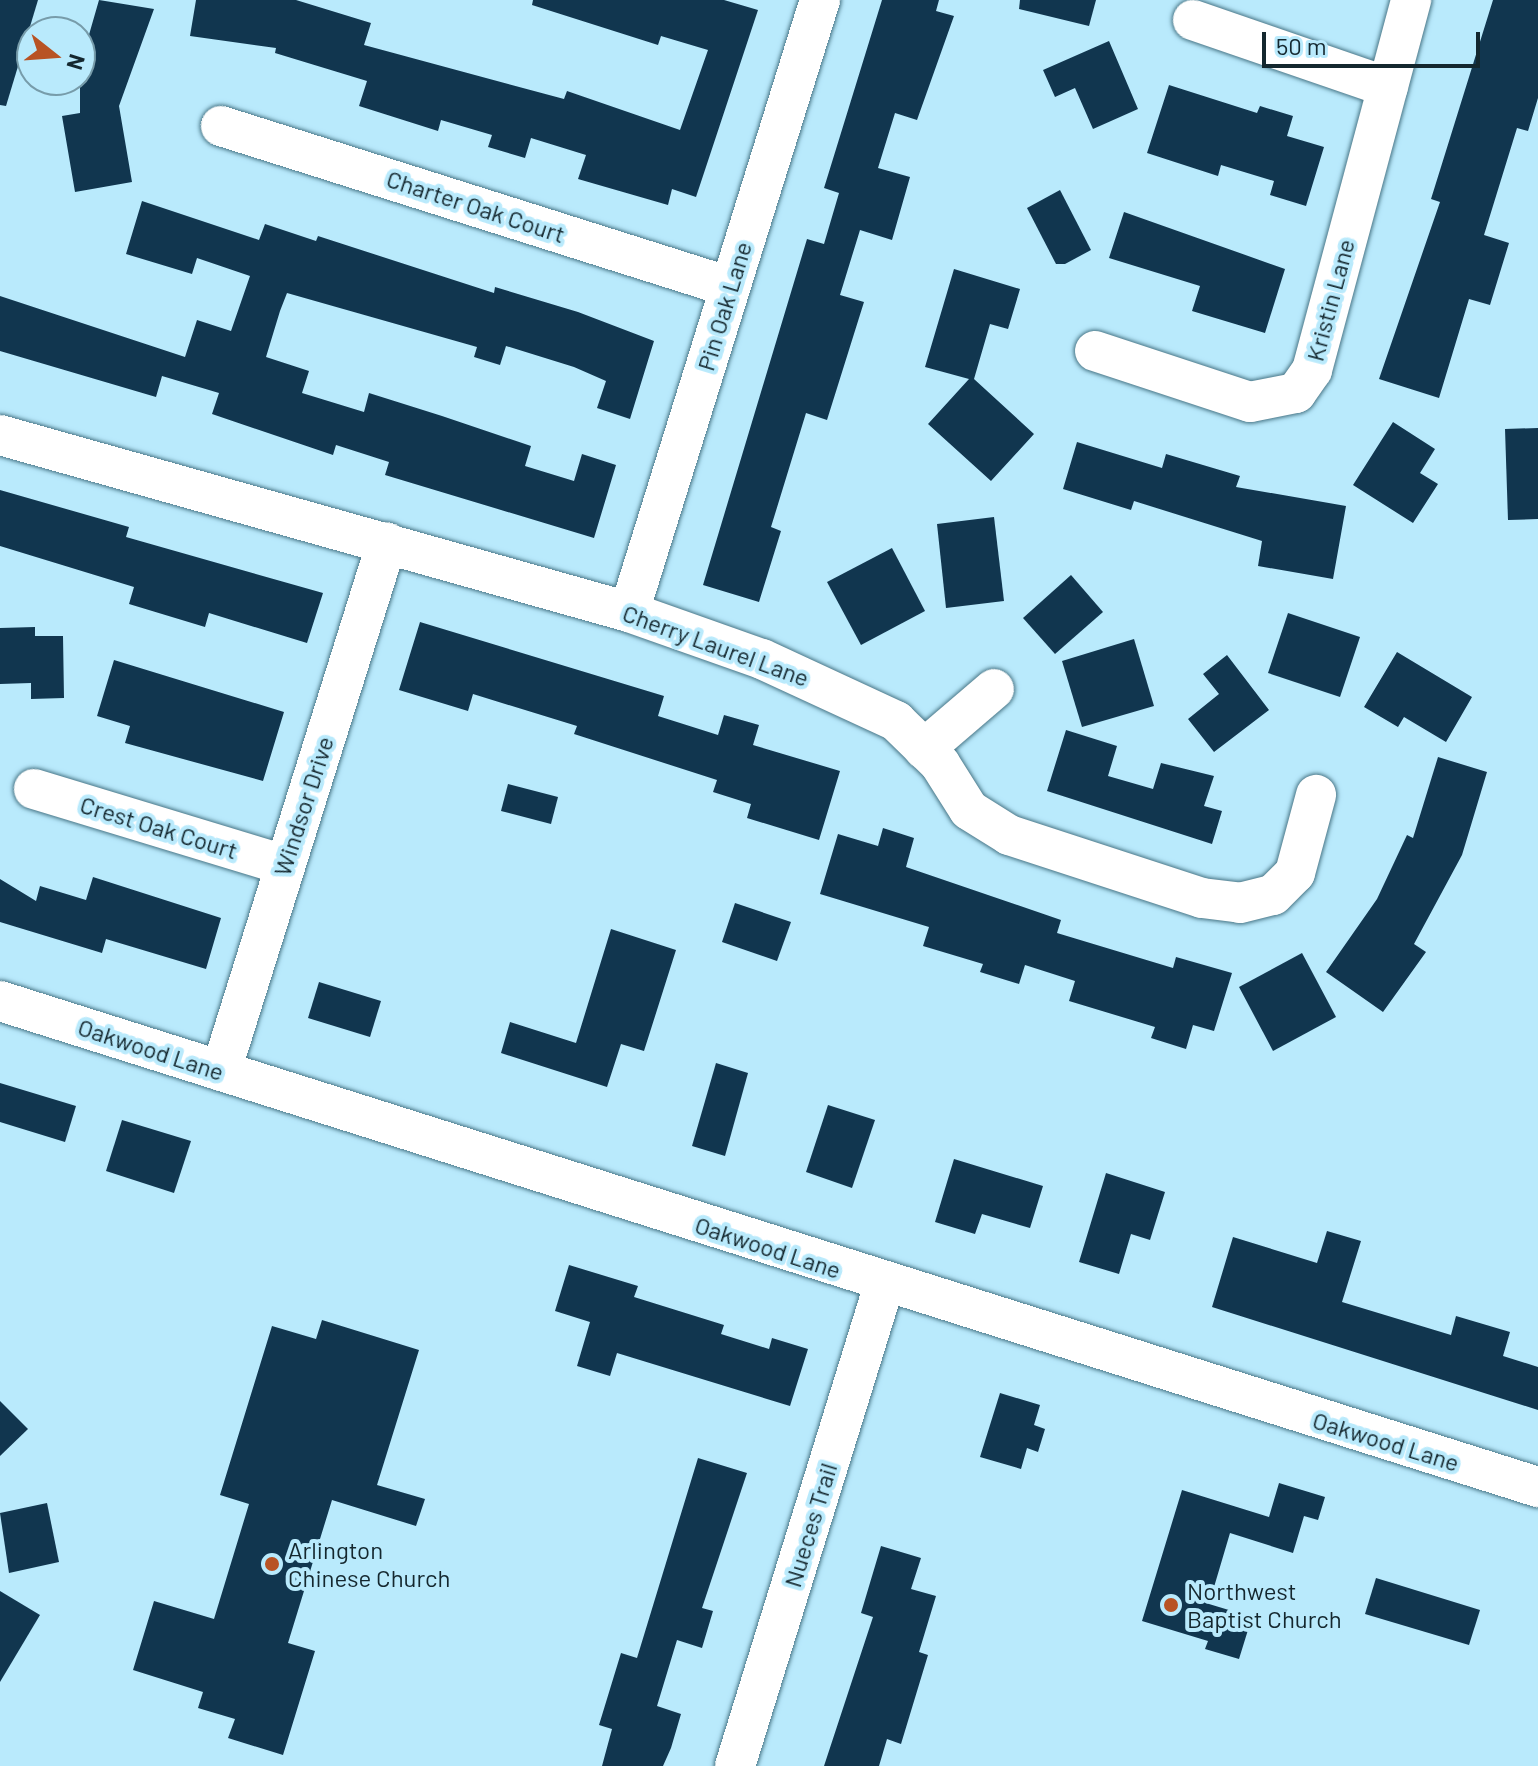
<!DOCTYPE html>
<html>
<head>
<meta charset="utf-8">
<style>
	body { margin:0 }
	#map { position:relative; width:1538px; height:1766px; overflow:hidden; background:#b9eafc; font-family:Barlow,sans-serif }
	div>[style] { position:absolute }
	.building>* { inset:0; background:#11364f }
	.roads { filter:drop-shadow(0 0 2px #497687) drop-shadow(0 0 2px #497687) }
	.minor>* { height:40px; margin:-20px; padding:0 20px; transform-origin:20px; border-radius:20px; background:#fff }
	.dots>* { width:22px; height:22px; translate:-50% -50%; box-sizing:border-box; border:4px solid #b9eafc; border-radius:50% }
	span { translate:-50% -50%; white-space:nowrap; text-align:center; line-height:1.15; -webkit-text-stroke:8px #b9eafc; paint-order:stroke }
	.street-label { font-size:24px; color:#14272e }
	.poi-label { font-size:24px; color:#14272e }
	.left { translate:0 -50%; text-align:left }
	.north { position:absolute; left:16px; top:16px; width:80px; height:80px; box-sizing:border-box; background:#b9eafc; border:2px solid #779caa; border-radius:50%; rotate:107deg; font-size:22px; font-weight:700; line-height:32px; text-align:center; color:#14272e }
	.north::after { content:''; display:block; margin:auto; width:28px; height:36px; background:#b85324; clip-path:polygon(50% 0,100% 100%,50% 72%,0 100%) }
	.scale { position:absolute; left:1262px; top:32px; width:218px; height:36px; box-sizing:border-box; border:4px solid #14272e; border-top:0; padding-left:10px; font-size:24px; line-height:28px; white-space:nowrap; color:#14272e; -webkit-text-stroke:6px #b9eafc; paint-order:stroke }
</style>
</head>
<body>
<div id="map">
	<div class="building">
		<div style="clip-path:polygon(0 0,38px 0,6px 106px,0 105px)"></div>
		<div style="clip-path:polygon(99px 0,154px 9px,119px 106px,132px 182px,75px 192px,62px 116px,80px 113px,80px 66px)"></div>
		<div style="clip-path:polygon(196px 0,296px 0,371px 23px,364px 45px,564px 99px,567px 91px,680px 130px,708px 50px,661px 36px,658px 45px,532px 5px,533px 0,724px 0,758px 10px,696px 197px,672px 189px,668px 205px,578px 179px,586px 155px,531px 138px,525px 158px,488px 147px,492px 135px,441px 120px,438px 131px,359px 106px,367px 81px,275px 53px,276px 48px,190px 36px)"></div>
		<div style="clip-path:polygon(882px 0,939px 0,936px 11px,954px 16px,917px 120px,895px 113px,878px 168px,910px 177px,892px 240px,860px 230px,840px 295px,864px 302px,827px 420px,806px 413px,771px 527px,781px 531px,759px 602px,703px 585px,807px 239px,824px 244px,839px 193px,824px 188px)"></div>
		<div style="clip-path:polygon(1020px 0,1096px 0,1089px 26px,1019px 9px)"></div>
		<div style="clip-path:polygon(1493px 0,1538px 0,1538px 98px,1528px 131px,1517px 128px,1484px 235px,1509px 243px,1490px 305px,1469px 299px,1439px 398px,1379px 379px,1440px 202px,1431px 199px)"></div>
		<div style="clip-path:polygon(1109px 41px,1138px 109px,1093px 129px,1075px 88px,1055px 97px,1043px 70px)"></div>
		<div style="clip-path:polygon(1169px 85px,1257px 113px,1260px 106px,1293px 116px,1287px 136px,1324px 147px,1306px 206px,1270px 195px,1274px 181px,1221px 165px,1218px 176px,1147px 153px)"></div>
		<div style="clip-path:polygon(1060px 190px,1091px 250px,1065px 264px,1056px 264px,1027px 208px)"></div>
		<div style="clip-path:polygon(142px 201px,259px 240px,265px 224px,316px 241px,318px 236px,494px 293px,495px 287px,578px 312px,654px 341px,630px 419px,597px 408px,606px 381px,574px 367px,506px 346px,500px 365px,474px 357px,477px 347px,287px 293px,280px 311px,266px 357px,309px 371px,302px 393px,364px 412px,369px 393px,442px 416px,531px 446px,525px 466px,574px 481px,582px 454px,616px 465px,594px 538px,385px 475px,389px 462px,336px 445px,333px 455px,212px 414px,219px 393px,162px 376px,156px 397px,0 351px,0 296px,185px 357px,197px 320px,231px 331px,250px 276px,197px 258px,192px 274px,126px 254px)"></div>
		<div style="clip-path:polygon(1124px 212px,1285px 269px,1265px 333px,1192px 311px,1200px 286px,1109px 258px)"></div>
		<div style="clip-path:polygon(954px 269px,1020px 289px,1008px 329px,990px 324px,974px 379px,1034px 434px,991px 481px,928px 424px,969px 379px,925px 367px)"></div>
		<div style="clip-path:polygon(1393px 422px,1435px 449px,1420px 473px,1438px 484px,1413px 523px,1353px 485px)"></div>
		<div style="clip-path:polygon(1538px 428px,1538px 519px,1508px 520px,1505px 429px)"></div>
		<div style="clip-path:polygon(1077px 442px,1162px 468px,1166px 454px,1240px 476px,1236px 487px,1346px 506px,1333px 579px,1258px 566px,1262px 541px,1134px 501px,1131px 510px,1063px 489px)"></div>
		<div style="clip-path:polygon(0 490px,129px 527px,126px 537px,323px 593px,307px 643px,209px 613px,205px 627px,129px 604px,134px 587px,0 546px)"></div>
		<div style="clip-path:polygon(994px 517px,1004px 601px,946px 608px,937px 524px)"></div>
		<div style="clip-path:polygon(892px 548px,925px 611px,861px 645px,827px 582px)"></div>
		<div style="clip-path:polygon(1071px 575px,1103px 612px,1055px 654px,1023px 618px)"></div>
		<div style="clip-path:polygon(1288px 613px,1360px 637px,1340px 697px,1268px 673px)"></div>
		<div style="clip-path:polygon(420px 622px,664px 696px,658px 716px,718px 735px,724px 715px,759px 725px,753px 745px,840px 771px,819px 840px,747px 818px,751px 804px,713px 792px,717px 780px,574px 734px,577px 726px,473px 694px,468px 711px,399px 690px)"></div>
		<div style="clip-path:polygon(35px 627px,35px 636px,63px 636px,64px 698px,31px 699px,31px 683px,0 684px,0 628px)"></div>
		<div style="clip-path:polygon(1134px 639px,1154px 706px,1082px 727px,1062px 661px)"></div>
		<div style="clip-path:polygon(1397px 652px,1472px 697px,1446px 742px,1404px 717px,1398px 727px,1364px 707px)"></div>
		<div style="clip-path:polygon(1227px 655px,1269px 710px,1214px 752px,1188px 719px,1219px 694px,1203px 674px)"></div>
		<div style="clip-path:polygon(114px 660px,284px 712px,263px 781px,125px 743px,130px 726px,97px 716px)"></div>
		<div style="clip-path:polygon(1066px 730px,1117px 746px,1108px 776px,1153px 789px,1161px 763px,1214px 776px,1204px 806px,1222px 811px,1212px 844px,1047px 791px)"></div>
		<div style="clip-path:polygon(1438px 757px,1487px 772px,1462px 855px,1414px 944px,1426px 952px,1383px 1012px,1326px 972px,1377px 899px,1407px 835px,1413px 838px)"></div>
		<div style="clip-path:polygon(508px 784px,558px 797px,551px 824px,501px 811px)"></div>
		<div style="clip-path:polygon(883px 828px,914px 838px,906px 867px,1061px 920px,1057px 933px,1173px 968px,1176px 957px,1232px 973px,1214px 1031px,1193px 1025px,1186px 1049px,1151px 1038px,1155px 1027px,1069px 1001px,1075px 981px,1025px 965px,1019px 984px,980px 972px,983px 964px,923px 946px,929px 927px,820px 894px,838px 834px,878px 846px)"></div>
		<div style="clip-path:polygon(93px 877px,221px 918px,206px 969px,106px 939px,102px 953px,0 922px,0 879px,36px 901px,40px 886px,86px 900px)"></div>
		<div style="clip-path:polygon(735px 903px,791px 922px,777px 961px,722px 942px)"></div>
		<div style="clip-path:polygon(611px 929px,676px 950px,644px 1051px,621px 1044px,607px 1087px,501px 1053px,510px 1022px,576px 1043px)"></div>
		<div style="clip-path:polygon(1302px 953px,1336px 1017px,1273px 1051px,1239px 987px)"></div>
		<div style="clip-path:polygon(319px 982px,381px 1001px,370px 1037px,308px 1018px)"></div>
		<div style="clip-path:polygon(716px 1063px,748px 1073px,725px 1156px,692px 1146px)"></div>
		<div style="clip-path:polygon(0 1083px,76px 1106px,65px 1142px,0 1122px)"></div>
		<div style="clip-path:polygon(828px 1105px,875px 1120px,852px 1188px,806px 1172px)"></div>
		<div style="clip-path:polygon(122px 1120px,191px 1141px,174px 1193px,106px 1171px)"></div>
		<div style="clip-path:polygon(954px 1159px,1043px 1186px,1030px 1228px,982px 1214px,975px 1234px,935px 1222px)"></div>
		<div style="clip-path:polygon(1106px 1173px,1165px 1192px,1150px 1240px,1131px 1234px,1119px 1274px,1079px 1262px)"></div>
		<div style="clip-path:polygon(1327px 1231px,1361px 1241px,1342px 1302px,1451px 1335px,1456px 1316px,1510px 1332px,1503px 1356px,1538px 1367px,1538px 1410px,1212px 1307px,1233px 1237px,1317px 1263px)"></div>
		<div style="clip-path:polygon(569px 1265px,638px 1286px,634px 1297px,724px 1325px,721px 1334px,769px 1349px,772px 1338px,808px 1349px,790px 1406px,617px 1353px,610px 1376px,577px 1366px,590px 1322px,555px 1311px)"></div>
		<div style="clip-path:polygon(322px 1320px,419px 1350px,377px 1485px,425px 1499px,416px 1526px,332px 1500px,288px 1643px,315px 1651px,283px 1755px,228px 1738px,235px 1719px,198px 1708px,203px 1692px,133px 1670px,154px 1601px,214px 1619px,249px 1504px,220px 1495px,272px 1326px,316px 1339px)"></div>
		<div style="clip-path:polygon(1000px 1393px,1040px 1405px,1034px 1425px,1045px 1429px,1038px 1452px,1027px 1448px,1021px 1469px,980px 1457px)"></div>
		<div style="clip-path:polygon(0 1401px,28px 1429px,0 1456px)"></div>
		<div style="clip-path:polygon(698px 1458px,747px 1473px,702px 1608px,713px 1611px,702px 1648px,677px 1640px,657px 1706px,681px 1714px,671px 1748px,663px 1766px,602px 1766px,612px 1729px,599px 1725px,621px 1653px,637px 1658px)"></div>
		<div style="clip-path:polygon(1279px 1483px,1325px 1497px,1318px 1520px,1304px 1516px,1293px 1553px,1230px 1533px,1209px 1604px,1252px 1617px,1239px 1659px,1205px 1649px,1208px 1641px,1142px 1621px,1182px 1490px,1269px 1517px)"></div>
		<div style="clip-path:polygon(47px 1503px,59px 1562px,9px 1573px,0 1513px)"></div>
		<div style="clip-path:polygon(881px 1546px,921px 1558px,911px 1589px,936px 1596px,919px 1652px,928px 1655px,901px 1744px,887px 1739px,879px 1766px,824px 1766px,873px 1617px,861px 1613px)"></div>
		<div style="clip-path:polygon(1376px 1578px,1480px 1610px,1469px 1645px,1365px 1614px)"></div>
		<div style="clip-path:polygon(0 1591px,40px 1615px,0 1682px)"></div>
	</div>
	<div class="roads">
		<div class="minor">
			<div style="left:1193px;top:20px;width:206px;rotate:19deg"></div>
			<div style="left:221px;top:126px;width:534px;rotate:17.55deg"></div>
			<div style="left:1095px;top:351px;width:163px;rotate:18.2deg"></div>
			<div style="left:1250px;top:402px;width:47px;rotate:-11.1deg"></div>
			<div style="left:1296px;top:393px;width:28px;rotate:-55deg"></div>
			<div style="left:1312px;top:370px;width:383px;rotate:-75deg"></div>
			<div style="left:0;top:435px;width:653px;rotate:15.72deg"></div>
			<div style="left:629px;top:612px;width:141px;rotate:19.5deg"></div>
			<div style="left:762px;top:659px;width:148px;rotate:24.8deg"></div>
			<div style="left:896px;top:721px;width:62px;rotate:44.3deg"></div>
			<div style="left:940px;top:764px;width:54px;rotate:57.8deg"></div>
			<div style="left:969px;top:810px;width:47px;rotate:32deg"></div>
			<div style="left:1009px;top:835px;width:203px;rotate:18.1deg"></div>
			<div style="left:1202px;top:898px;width:38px;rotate:7deg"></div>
			<div style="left:1240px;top:903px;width:34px;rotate:-14deg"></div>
			<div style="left:1273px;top:895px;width:31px;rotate:-45deg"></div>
			<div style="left:1295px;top:873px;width:81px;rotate:-74.9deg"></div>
			<div style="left:629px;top:612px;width:641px;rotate:-72.67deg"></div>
			<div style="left:924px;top:749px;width:92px;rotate:-40.6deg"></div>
			<div style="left:34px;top:789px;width:261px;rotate:16.9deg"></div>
			<div style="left:0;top:1001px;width:1613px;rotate:17.54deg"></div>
			<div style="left:221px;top:1071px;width:554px;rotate:-72.58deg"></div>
			<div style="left:735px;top:1766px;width:504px;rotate:-72.79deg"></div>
		</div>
	</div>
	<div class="dots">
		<div style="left:272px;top:1564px;background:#b85324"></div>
		<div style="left:1171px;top:1605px;background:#b85324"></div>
	</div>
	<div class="street-label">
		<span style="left:476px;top:206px;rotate:18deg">Charter Oak Court</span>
		<span style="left:1330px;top:300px;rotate:-75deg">Kristin Lane</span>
		<span style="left:724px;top:306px;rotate:-73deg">Pin Oak Lane</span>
		<span style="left:716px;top:645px;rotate:20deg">Cherry Laurel Lane</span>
		<span style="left:303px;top:806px;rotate:-72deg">Windsor Drive</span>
		<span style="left:159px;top:827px;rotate:17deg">Crest Oak Court</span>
		<span style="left:151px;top:1049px;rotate:18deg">Oakwood Lane</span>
		<span style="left:768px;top:1247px;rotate:18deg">Oakwood Lane</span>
		<span style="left:1386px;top:1441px;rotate:17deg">Oakwood Lane</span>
		<span style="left:810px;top:1525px;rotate:-73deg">Nueces Trail</span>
	</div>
	<div class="poi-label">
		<span class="left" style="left:288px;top:1564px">Arlington<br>Chinese Church</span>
		<span class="left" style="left:1187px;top:1605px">Northwest<br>Baptist Church</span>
	</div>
	<div class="north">N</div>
	<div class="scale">50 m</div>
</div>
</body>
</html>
